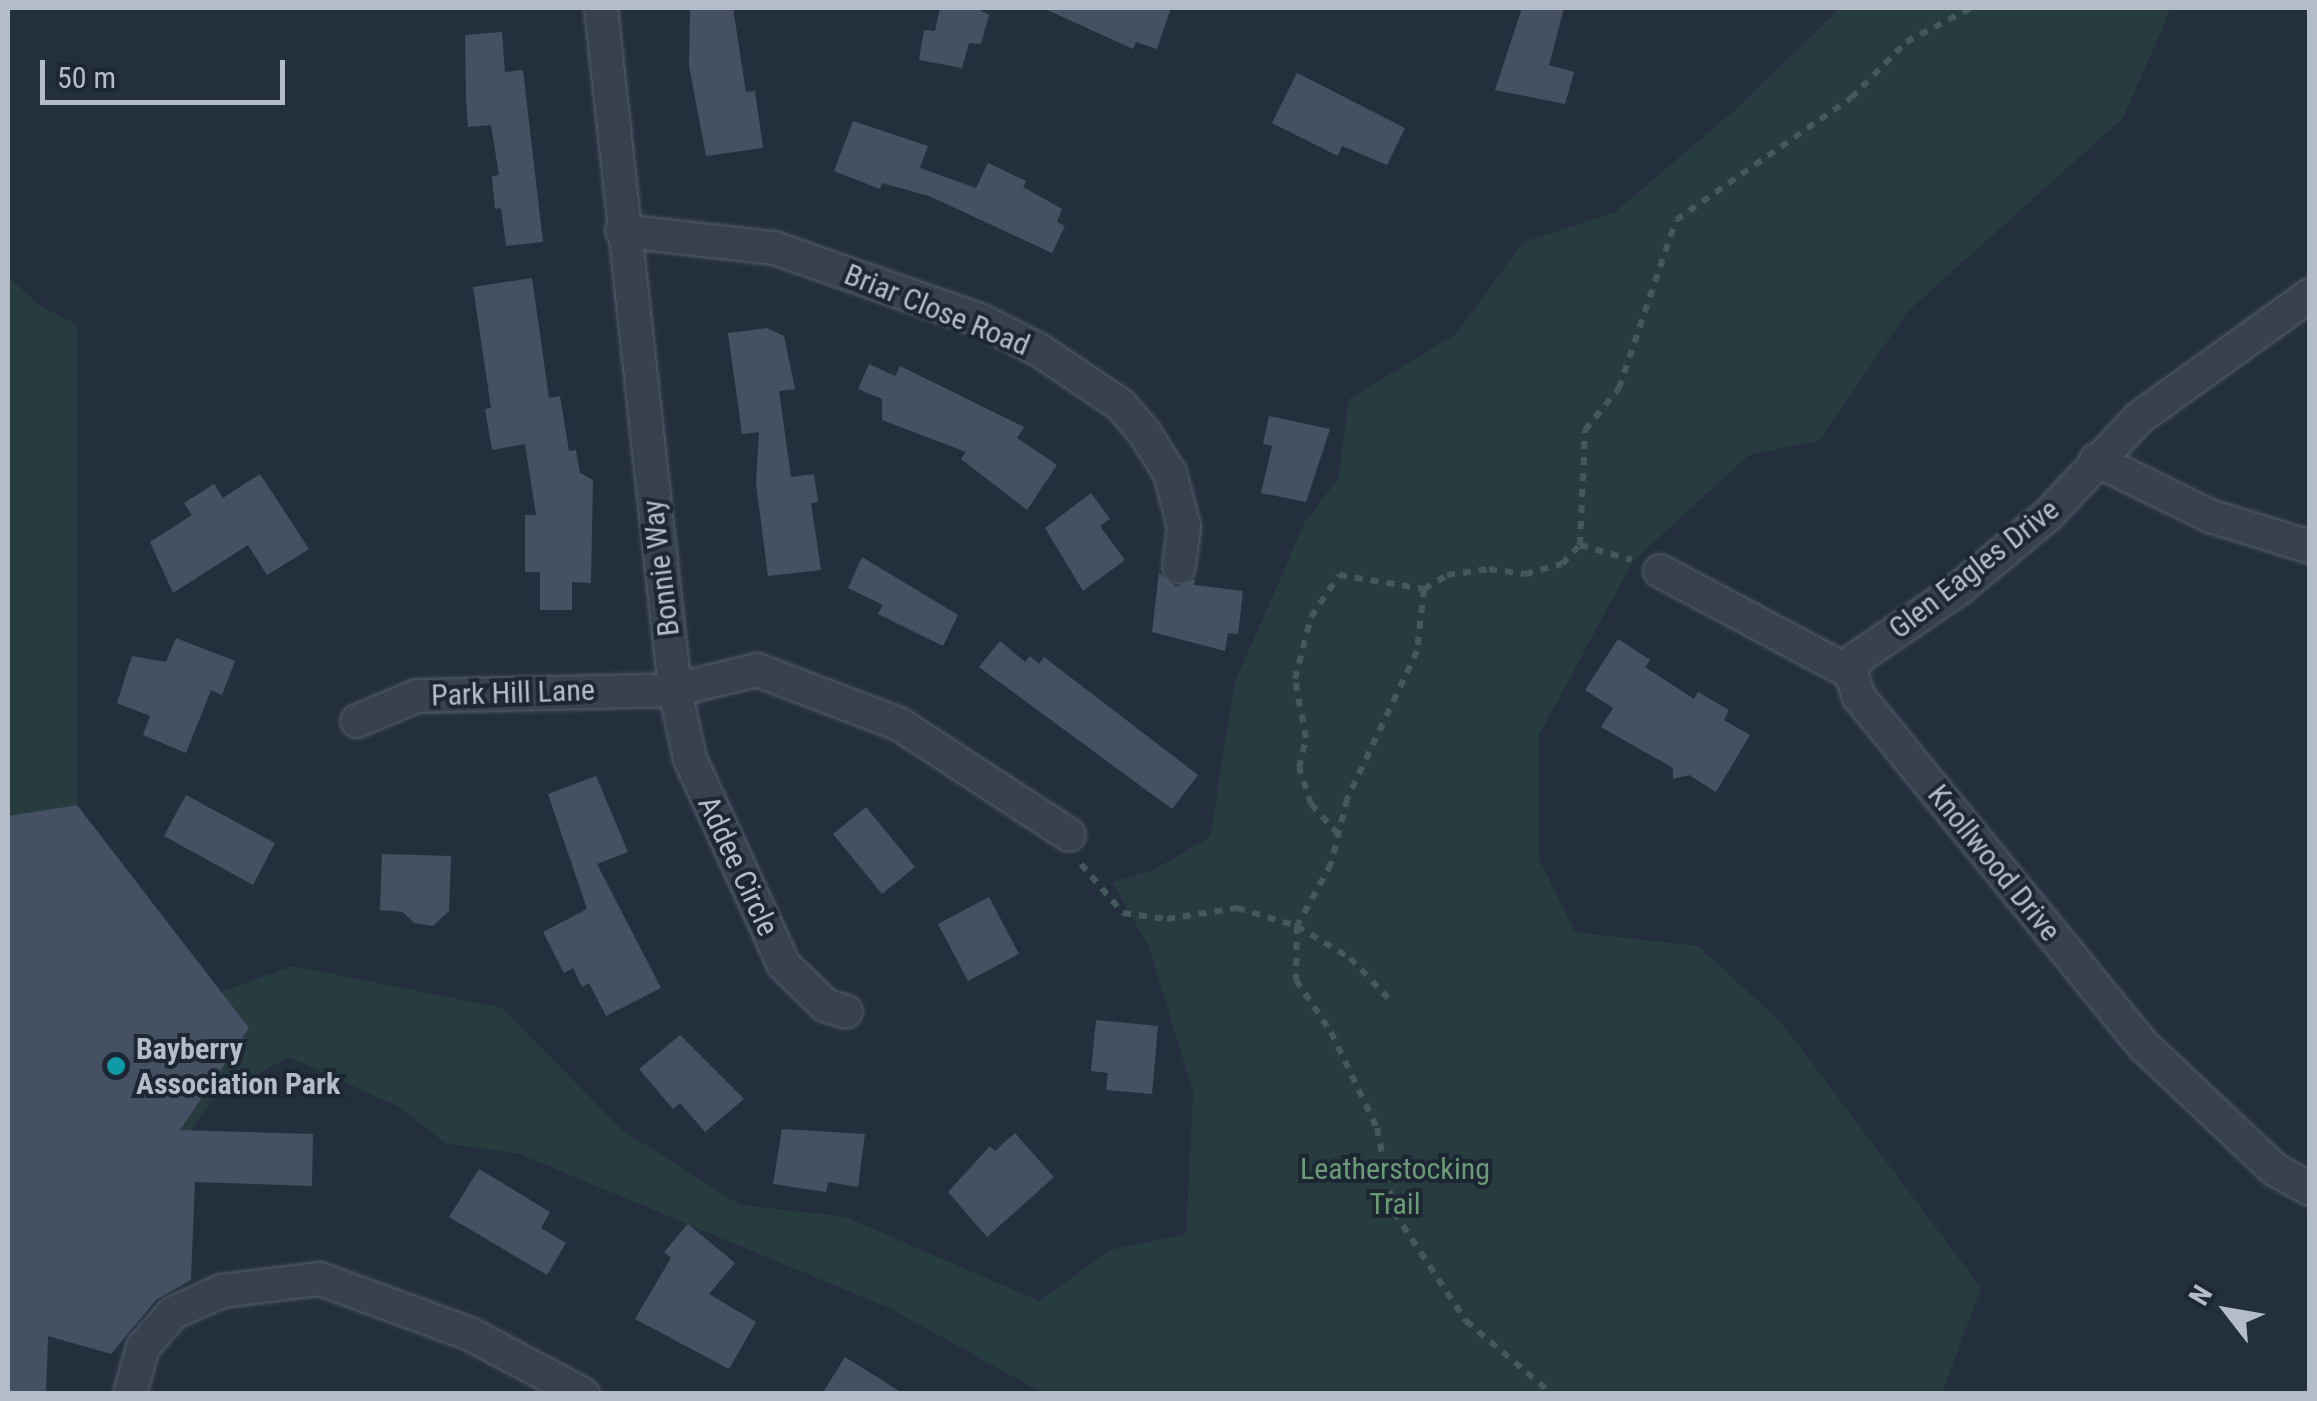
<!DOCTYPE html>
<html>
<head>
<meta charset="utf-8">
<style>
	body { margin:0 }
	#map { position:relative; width:2317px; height:1401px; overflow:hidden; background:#242f3e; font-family:"Roboto Condensed",sans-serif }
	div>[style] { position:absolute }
	.green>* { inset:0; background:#263c3f }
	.building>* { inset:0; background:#455162 }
	.path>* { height:6px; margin-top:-3px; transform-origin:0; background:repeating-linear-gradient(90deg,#44595c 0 8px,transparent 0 16px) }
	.roads { filter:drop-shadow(0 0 2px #565f6c) drop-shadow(0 0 2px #565f6c) }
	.street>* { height:32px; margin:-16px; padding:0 16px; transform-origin:16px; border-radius:16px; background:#38414e }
	.dots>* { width:28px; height:28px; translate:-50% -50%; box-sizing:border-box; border:5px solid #1d2633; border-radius:50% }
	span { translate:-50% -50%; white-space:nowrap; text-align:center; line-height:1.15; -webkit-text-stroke:8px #1d2633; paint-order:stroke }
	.street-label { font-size:30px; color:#b4bcc9 }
	.poi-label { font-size:30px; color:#b4bcc9; font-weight:700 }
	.left { translate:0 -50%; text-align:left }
	.park-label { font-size:30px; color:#6b9a76 }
	.frame { position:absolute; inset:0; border:10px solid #b4bcc9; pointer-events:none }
	.north { position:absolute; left:2177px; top:1261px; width:100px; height:100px; -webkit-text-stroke:8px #1d2633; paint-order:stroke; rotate:301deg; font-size:28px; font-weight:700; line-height:40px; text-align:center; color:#b4bcc9 }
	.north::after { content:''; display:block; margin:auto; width:35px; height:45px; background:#b4bcc9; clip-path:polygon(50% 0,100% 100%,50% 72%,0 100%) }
	.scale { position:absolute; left:40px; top:60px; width:245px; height:45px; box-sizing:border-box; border:5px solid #b4bcc9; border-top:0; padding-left:12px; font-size:30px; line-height:35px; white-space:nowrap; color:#b4bcc9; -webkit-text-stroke:8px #1d2633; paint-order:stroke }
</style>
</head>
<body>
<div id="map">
	<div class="green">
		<div style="clip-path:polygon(1840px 8px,2171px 8px,2123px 118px,1908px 311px,1819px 441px,1749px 455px,1633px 561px,1539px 735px,1539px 859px,1575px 932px,1698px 946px,1782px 1023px,1981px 1288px,1942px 1393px,1043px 1393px,889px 1308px,519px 1154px,445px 1143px,399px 1107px,289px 1057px,212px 1100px,176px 1151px,151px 1018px,292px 966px,502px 1008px,622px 1130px,740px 1205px,846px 1217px,1039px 1301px,1110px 1250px,1186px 1234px,1193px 1092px,1149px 947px,1112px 882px,1153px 870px,1210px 837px,1235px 682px,1305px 522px,1338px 479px,1349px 399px,1456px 334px,1523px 242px,1615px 212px,1735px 110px)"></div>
		<div style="clip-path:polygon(8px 276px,36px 303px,77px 325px,77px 805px,8px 816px)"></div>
	</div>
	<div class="building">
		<div style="clip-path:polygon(690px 8px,733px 8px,746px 92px,755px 91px,763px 148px,706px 156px,689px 66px)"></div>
		<div style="clip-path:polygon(940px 8px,976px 8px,989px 15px,981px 44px,969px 43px,962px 68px,919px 60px,924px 30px,935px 31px)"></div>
		<div style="clip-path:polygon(1043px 8px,1171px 8px,1157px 49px,1136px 42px,1133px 49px)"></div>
		<div style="clip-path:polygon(1522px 8px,1564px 8px,1549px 65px,1574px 72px,1565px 104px,1495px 90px)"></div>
		<div style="clip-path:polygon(502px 32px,505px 72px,523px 70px,543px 242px,506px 246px,501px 208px,495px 209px,492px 176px,499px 175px,491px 125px,468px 127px,466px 100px,465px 35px)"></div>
		<div style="clip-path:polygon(1297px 73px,1405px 128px,1387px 165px,1342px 146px,1338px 156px,1272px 123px)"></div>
		<div style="clip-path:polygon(853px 121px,928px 146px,920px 168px,976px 188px,988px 163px,1026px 181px,1023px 187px,1062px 209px,1057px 222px,1065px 226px,1052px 253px,929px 196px,882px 183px,880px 189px,834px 171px)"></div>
		<div style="clip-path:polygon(532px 278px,549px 398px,560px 396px,569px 451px,576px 450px,580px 473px,593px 480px,591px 583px,572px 582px,572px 610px,540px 610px,540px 572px,525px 572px,525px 515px,536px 515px,525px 444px,492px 450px,485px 409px,491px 408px,473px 287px)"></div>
		<div style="clip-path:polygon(767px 328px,784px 336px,795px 389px,779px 391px,791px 477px,814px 474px,818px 502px,811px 503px,821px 570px,768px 576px,756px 483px,759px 432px,742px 434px,728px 333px)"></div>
		<div style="clip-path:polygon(869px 364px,895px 376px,900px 366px,1024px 427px,1017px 438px,1057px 465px,1027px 510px,961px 459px,966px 452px,882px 420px,882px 399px,858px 389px)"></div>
		<div style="clip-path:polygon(1269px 416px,1330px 429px,1306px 502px,1261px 493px,1272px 446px,1263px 444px)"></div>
		<div style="clip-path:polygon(260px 474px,309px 549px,267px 575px,248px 545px,173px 593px,150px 542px,192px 515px,184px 503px,214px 484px,223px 498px)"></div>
		<div style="clip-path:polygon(1091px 493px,1110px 519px,1100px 526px,1125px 560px,1083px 591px,1045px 528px)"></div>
		<div style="clip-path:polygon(862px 557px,958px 615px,943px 646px,878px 614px,883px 605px,848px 588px)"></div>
		<div style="clip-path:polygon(1159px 573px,1176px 587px,1195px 579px,1194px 585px,1243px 591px,1238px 634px,1228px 633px,1225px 651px,1152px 632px)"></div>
		<div style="clip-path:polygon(176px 638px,235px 661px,222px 695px,211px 690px,186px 753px,143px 735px,150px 716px,117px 703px,132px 656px,166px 662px)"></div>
		<div style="clip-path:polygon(1618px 639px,1650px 660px,1645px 667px,1694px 699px,1698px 692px,1729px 710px,1724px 720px,1750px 735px,1716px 792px,1689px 775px,1673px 779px,1673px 768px,1601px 727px,1613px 708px,1585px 690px)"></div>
		<div style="clip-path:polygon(1000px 641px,1025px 662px,1030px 656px,1039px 664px,1044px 657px,1198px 775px,1172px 809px,979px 667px)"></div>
		<div style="clip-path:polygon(596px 776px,628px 852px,597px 864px,661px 988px,606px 1016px,589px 983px,582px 987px,573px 968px,564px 973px,543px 932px,587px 909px,548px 794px)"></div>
		<div style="clip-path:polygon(186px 795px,275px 843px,253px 885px,164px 836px)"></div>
		<div style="clip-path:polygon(77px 805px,249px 1028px,180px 1130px,313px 1134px,312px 1186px,195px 1182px,191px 1280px,156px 1300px,111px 1354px,48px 1336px,46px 1394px,8px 1394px,8px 816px)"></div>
		<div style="clip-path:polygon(866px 807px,915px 867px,882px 894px,833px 834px)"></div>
		<div style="clip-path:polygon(382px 854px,451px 856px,449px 911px,433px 926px,414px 923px,403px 912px,380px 910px)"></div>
		<div style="clip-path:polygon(989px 897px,1019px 954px,968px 981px,938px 924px)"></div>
		<div style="clip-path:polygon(1096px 1020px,1158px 1026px,1152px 1094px,1106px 1090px,1108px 1073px,1091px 1071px)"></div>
		<div style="clip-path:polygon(680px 1035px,744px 1099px,705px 1132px,680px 1103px,673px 1109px,639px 1069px)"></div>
		<div style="clip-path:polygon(782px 1129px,865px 1134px,858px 1187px,828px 1182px,826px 1192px,773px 1184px)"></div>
		<div style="clip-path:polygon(1015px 1133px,1054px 1177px,987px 1237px,948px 1192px,990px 1146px,995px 1151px)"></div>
		<div style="clip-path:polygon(479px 1169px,550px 1212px,541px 1228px,566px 1243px,547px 1275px,449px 1217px)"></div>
		<div style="clip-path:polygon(688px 1224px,735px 1263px,709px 1294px,756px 1322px,729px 1369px,635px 1319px,671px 1258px,664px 1252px)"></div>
		<div style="clip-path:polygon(845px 1357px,904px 1394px,822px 1394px)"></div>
	</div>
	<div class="path">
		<div style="left:1580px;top:545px;width:54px;rotate:16.1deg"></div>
		<div style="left:1424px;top:589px;width:62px;rotate:96.4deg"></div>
		<div style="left:1417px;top:651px;width:164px;rotate:115.3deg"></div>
		<div style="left:1347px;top:799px;width:67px;rotate:103.8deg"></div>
		<div style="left:1331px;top:864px;width:71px;rotate:118.7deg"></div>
		<div style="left:1297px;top:926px;width:54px;rotate:91.1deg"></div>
		<div style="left:1296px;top:980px;width:63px;rotate:56.1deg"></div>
		<div style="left:1331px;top:1032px;width:106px;rotate:64.4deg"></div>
		<div style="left:1377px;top:1128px;width:86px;rotate:78.6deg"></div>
		<div style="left:1394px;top:1212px;width:131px;rotate:56.6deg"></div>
		<div style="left:1466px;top:1321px;width:113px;rotate:40.3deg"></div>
		<div style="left:1424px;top:589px;width:27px;rotate:-31deg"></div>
		<div style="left:1447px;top:575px;width:42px;rotate:-8.1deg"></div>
		<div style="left:1489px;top:569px;width:36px;rotate:8deg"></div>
		<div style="left:1525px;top:574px;width:38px;rotate:-15deg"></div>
		<div style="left:1562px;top:564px;width:26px;rotate:-47deg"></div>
		<div style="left:1580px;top:545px;width:115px;rotate:-87.5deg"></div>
		<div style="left:1585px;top:430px;width:54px;rotate:-51deg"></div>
		<div style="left:1619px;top:388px;width:177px;rotate:-71.3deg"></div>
		<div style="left:1676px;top:220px;width:213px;rotate:-34.9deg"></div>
		<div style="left:1851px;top:98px;width:78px;rotate:-45.5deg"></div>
		<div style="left:1906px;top:42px;width:73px;rotate:-27.6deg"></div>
		<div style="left:1338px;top:834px;width:40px;rotate:-132deg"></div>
		<div style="left:1311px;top:804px;width:38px;rotate:-108deg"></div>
		<div style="left:1299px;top:768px;width:31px;rotate:-77deg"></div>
		<div style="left:1306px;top:738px;width:60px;rotate:-100.6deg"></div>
		<div style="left:1295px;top:679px;width:64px;rotate:-75.5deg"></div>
		<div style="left:1311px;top:617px;width:50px;rotate:-56.3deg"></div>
		<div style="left:1339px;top:575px;width:86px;rotate:9.4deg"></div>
		<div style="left:1081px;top:864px;width:65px;rotate:49.4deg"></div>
		<div style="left:1123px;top:913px;width:44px;rotate:7.8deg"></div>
		<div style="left:1167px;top:919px;width:71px;rotate:-8.9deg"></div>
		<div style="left:1237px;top:908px;width:63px;rotate:16.7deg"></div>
		<div style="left:1297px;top:926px;width:62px;rotate:31.1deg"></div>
		<div style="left:1350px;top:958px;width:55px;rotate:46.5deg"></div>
	</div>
	<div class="roads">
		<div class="street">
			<div style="left:601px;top:8px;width:686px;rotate:83.81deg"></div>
			<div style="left:675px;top:690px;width:71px;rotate:77.7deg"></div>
			<div style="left:690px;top:759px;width:226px;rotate:65.5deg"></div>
			<div style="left:784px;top:965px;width:57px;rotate:44.3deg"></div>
			<div style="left:825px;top:1005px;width:22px;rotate:18deg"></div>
			<div style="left:622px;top:231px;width:153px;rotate:6.4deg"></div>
			<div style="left:774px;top:248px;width:220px;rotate:19.3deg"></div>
			<div style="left:982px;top:321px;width:64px;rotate:27deg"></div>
			<div style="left:1039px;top:350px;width:99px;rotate:33.9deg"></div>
			<div style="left:1121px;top:405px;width:38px;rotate:50deg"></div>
			<div style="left:1145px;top:434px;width:46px;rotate:57.3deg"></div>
			<div style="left:1170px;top:473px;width:56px;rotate:75.5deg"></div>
			<div style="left:1184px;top:527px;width:40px;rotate:97.1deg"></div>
			<div style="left:2096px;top:460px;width:127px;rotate:26.2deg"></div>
			<div style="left:2210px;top:516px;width:105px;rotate:17.2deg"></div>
			<div style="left:1660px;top:571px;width:217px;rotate:28.1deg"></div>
			<div style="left:1851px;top:673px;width:25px;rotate:72deg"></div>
			<div style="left:1859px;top:697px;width:451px;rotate:50.8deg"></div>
			<div style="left:2144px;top:1046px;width:179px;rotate:43.4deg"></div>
			<div style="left:2274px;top:1169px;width:41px;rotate:29.1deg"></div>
			<div style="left:1851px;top:673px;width:15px;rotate:-70deg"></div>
			<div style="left:1856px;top:659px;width:126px;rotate:-34.3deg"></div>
			<div style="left:1960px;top:588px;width:114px;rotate:-39.7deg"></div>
			<div style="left:2048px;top:515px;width:133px;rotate:-46.8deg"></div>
			<div style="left:2139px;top:418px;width:211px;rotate:-35.7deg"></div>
			<div style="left:357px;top:721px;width:65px;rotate:-22.6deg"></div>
			<div style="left:417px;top:696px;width:258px;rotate:-1.3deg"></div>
			<div style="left:675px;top:690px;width:84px;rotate:-13.7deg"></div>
			<div style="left:757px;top:670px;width:152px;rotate:20.8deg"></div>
			<div style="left:899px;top:724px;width:203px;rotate:33.1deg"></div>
			<div style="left:130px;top:1394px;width:49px;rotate:-74.5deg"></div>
			<div style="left:143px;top:1347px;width:45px;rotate:-48.6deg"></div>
			<div style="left:173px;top:1313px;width:54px;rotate:-24.2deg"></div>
			<div style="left:222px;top:1291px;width:99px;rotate:-7deg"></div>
			<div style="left:320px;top:1279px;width:160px;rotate:20.1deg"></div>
			<div style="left:470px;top:1334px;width:128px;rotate:28deg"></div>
		</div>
	</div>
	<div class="dots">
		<div style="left:116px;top:1066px;background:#0f9aa8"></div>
	</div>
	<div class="street-label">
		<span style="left:937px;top:310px;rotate:22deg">Briar Close Road</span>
		<span style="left:661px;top:568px;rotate:-97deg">Bonnie Way</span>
		<span style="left:1974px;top:569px;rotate:-38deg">Glen Eagles Drive</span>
		<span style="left:513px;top:693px;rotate:-2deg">Park Hill Lane</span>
		<span style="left:1994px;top:863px;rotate:51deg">Knollwood Drive</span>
		<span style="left:738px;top:866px;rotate:65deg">Addee Circle</span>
	</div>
	<div class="poi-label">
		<span class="left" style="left:136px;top:1066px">Bayberry<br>Association Park</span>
	</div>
	<div class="park-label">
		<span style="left:1395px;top:1186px">Leatherstocking<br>Trail</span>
	</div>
	<div class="frame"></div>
	<div class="north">N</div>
	<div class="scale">50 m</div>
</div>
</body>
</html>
